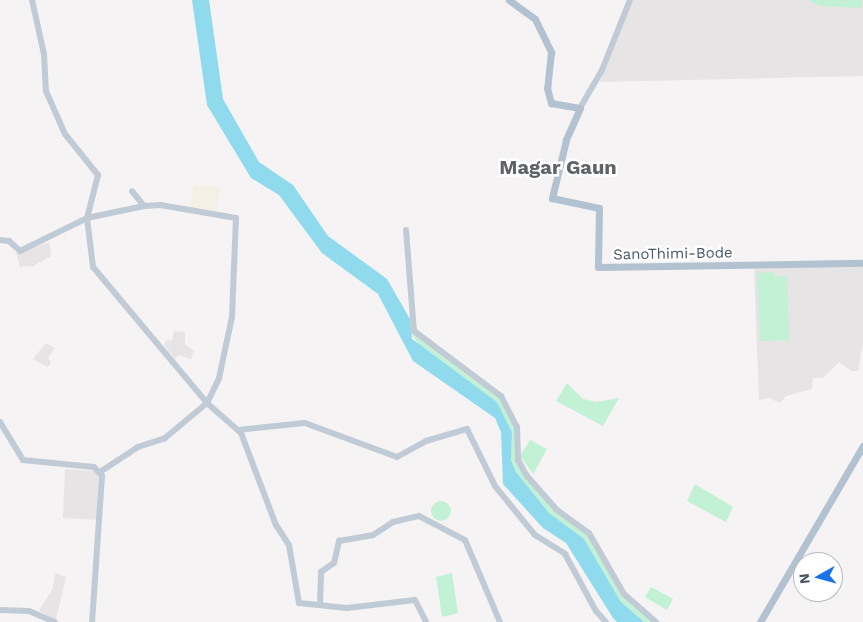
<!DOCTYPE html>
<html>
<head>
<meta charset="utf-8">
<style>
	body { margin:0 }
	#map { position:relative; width:863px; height:622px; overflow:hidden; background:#f5f3f3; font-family:"Work Sans",sans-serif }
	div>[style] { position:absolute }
	.education>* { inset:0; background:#e6e4e5 }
	.green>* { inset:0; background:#c3f1d5 }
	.round { border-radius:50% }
	.sand>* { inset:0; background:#f5f0e5 }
	.water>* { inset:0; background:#90daee }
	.secondary>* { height:6px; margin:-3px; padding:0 3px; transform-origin:3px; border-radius:3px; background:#c1cbd6 }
	.primary>* { height:7px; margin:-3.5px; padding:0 3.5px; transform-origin:3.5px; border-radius:3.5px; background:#b3c2d1 }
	span { translate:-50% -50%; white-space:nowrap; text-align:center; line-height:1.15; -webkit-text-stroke:5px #fff; paint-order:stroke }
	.street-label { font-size:15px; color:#4a5661 }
	.district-label { font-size:20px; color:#5f6368; font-weight:700 }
	.north { position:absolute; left:793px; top:552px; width:50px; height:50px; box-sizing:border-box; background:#fff; border:1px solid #b7bbc0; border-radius:50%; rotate:263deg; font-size:14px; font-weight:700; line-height:20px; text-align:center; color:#4a5661 }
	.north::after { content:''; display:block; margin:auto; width:18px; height:22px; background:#1a73e8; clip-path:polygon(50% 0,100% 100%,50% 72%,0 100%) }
</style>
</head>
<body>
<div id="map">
	<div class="education">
		<div style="clip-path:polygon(633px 0,863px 0,863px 76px,600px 82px)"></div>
		<div style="clip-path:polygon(49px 242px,51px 256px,33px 266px,20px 267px,16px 253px)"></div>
		<div style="clip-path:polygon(863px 265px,863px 342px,858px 371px,851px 371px,839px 362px,823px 378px,813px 378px,812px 389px,786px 396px,780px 403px,769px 398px,759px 400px,754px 269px)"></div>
		<div style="clip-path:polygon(174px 331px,185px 332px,185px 344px,194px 351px,191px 359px,179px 355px,175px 359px,164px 345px,167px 340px,172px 341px)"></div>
		<div style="clip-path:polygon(46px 343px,55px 348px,48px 358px,51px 362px,48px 367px,33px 359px)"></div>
		<div style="clip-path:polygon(65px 469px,94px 471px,98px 475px,97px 520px,63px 518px)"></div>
		<div style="clip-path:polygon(55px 573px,66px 577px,56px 620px,39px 611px,53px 588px)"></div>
	</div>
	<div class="green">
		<div style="clip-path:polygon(808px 0,862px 0,862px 8px,820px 6px)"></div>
		<div style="clip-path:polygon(774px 272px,774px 276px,787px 276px,789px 340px,760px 341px,757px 273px)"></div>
		<div style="clip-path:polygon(410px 331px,499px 398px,515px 427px,522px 473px,587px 535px,620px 593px,652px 622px,644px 622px,621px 602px,584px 539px,549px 513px,516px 472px,511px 460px,512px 432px,497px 402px,418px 344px)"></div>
		<div style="clip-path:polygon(567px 383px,583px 399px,597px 402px,619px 398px,603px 426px,556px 401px)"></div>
		<div style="clip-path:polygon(530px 440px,547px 449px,533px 474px,520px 456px)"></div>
		<div style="clip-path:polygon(695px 484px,733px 507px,726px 522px,687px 501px)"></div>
		<div class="round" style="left:431px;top:501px;width:20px;height:20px"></div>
		<div style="clip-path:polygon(452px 573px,458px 613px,442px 617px,436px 577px)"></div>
		<div style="clip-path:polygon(651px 587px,673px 599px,667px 610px,645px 597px)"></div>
	</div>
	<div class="sand">
		<div style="clip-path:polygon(193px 185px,220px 187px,217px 213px,191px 208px)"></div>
	</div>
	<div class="water">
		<div style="clip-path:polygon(192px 0,209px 0,223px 99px,259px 162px,293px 185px,328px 236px,387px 279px,410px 319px,412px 339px,497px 402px,512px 432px,511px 460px,516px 472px,549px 513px,584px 539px,621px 602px,644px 622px,617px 622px,613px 618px,566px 543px,543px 528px,503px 484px,501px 432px,495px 418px,413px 361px,378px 294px,322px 253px,279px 195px,251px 178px,207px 105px)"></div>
	</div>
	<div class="secondary">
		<div style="left:32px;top:0;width:55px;rotate:77.5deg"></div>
		<div style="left:44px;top:54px;width:37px;rotate:87deg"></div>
		<div style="left:46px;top:91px;width:47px;rotate:66.2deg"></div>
		<div style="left:65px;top:134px;width:53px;rotate:51.2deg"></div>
		<div style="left:98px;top:175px;width:44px;rotate:104.3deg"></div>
		<div style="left:87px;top:218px;width:49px;rotate:83deg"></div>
		<div style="left:93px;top:267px;width:177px;rotate:50deg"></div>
		<div style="left:207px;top:403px;width:45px;rotate:41.4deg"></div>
		<div style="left:241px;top:433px;width:98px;rotate:69.2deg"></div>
		<div style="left:276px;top:525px;width:24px;rotate:57deg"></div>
		<div style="left:289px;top:545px;width:59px;rotate:80.2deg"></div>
		<div style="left:299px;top:603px;width:48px;rotate:5.9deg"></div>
		<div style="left:347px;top:608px;width:68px;rotate:-6.7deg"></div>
		<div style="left:415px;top:600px;width:25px;rotate:63deg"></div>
		<div style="left:580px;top:108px;width:44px;rotate:-59.9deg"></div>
		<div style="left:602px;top:70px;width:75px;rotate:-68.2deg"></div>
		<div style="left:406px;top:230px;width:101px;rotate:85.5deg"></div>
		<div style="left:414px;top:331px;width:109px;rotate:36.8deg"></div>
		<div style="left:501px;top:396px;width:35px;rotate:63deg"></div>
		<div style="left:517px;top:427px;width:33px;rotate:88deg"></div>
		<div style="left:518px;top:460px;width:18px;rotate:61deg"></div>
		<div style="left:527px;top:476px;width:45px;rotate:48.6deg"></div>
		<div style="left:557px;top:510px;width:39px;rotate:36deg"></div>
		<div style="left:589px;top:533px;width:70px;rotate:60.2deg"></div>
		<div style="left:624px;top:594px;width:43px;rotate:41.2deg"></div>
		<div style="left:0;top:240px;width:9px;rotate:6deg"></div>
		<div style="left:9px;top:241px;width:15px;rotate:42deg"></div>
		<div style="left:20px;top:251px;width:75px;rotate:-26.2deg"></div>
		<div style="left:87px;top:218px;width:58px;rotate:-11.9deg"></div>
		<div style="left:0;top:422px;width:44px;rotate:58.8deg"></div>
		<div style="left:23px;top:460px;width:71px;rotate:5.6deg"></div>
		<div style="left:94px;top:467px;width:12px;rotate:48deg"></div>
		<div style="left:102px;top:476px;width:146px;rotate:93.9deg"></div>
		<div style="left:238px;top:430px;width:67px;rotate:-6deg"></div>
		<div style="left:305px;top:423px;width:98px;rotate:20.3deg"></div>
		<div style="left:397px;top:457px;width:33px;rotate:-29deg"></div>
		<div style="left:426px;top:441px;width:43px;rotate:-16.3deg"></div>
		<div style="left:467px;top:429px;width:64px;rotate:63.8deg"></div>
		<div style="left:495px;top:486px;width:63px;rotate:50.8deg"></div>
		<div style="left:535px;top:535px;width:36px;rotate:32deg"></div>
		<div style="left:565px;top:554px;width:65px;rotate:61.5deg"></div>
		<div style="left:596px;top:611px;width:15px;rotate:48deg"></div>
		<div style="left:100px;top:472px;width:45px;rotate:-33.3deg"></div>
		<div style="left:138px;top:447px;width:28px;rotate:-18deg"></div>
		<div style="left:165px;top:438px;width:55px;rotate:-39.8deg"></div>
		<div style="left:207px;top:403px;width:28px;rotate:-64deg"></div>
		<div style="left:219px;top:378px;width:62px;rotate:-78deg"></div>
		<div style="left:232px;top:317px;width:99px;rotate:-87.7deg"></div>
		<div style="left:236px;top:218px;width:77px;rotate:-170.3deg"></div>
		<div style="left:160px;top:205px;width:16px;rotate:176deg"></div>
		<div style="left:144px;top:206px;width:19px;rotate:-129deg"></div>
		<div style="left:320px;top:604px;width:32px;rotate:-88deg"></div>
		<div style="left:321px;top:572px;width:16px;rotate:-35deg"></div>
		<div style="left:334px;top:563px;width:23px;rotate:-77deg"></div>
		<div style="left:339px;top:541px;width:35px;rotate:-10deg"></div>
		<div style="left:373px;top:535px;width:24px;rotate:-33deg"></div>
		<div style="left:393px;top:522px;width:27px;rotate:-13deg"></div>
		<div style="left:419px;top:516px;width:52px;rotate:27.6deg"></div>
		<div style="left:465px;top:540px;width:89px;rotate:66.9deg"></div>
		<div style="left:0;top:610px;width:29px;rotate:2deg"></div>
		<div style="left:29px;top:611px;width:28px;rotate:23deg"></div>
	</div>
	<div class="primary">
		<div style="left:509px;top:0;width:32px;rotate:36deg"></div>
		<div style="left:535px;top:19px;width:37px;rotate:64deg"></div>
		<div style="left:551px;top:52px;width:36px;rotate:96deg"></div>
		<div style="left:547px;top:88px;width:16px;rotate:75deg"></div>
		<div style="left:551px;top:103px;width:29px;rotate:10deg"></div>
		<div style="left:580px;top:108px;width:35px;rotate:114deg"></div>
		<div style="left:566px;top:140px;width:60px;rotate:103.6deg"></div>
		<div style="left:552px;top:198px;width:48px;rotate:12deg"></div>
		<div style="left:599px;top:208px;width:59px;rotate:91deg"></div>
		<div style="left:598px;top:267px;width:265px;rotate:-0.9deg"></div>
		<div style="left:760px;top:622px;width:204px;rotate:-59.7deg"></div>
	</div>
	<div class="street-label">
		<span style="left:673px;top:254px;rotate:-1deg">SanoThimi-Bode</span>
	</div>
	<div class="district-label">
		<span style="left:558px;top:167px">Magar Gaun</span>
	</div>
	<div class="north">N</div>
</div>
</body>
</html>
